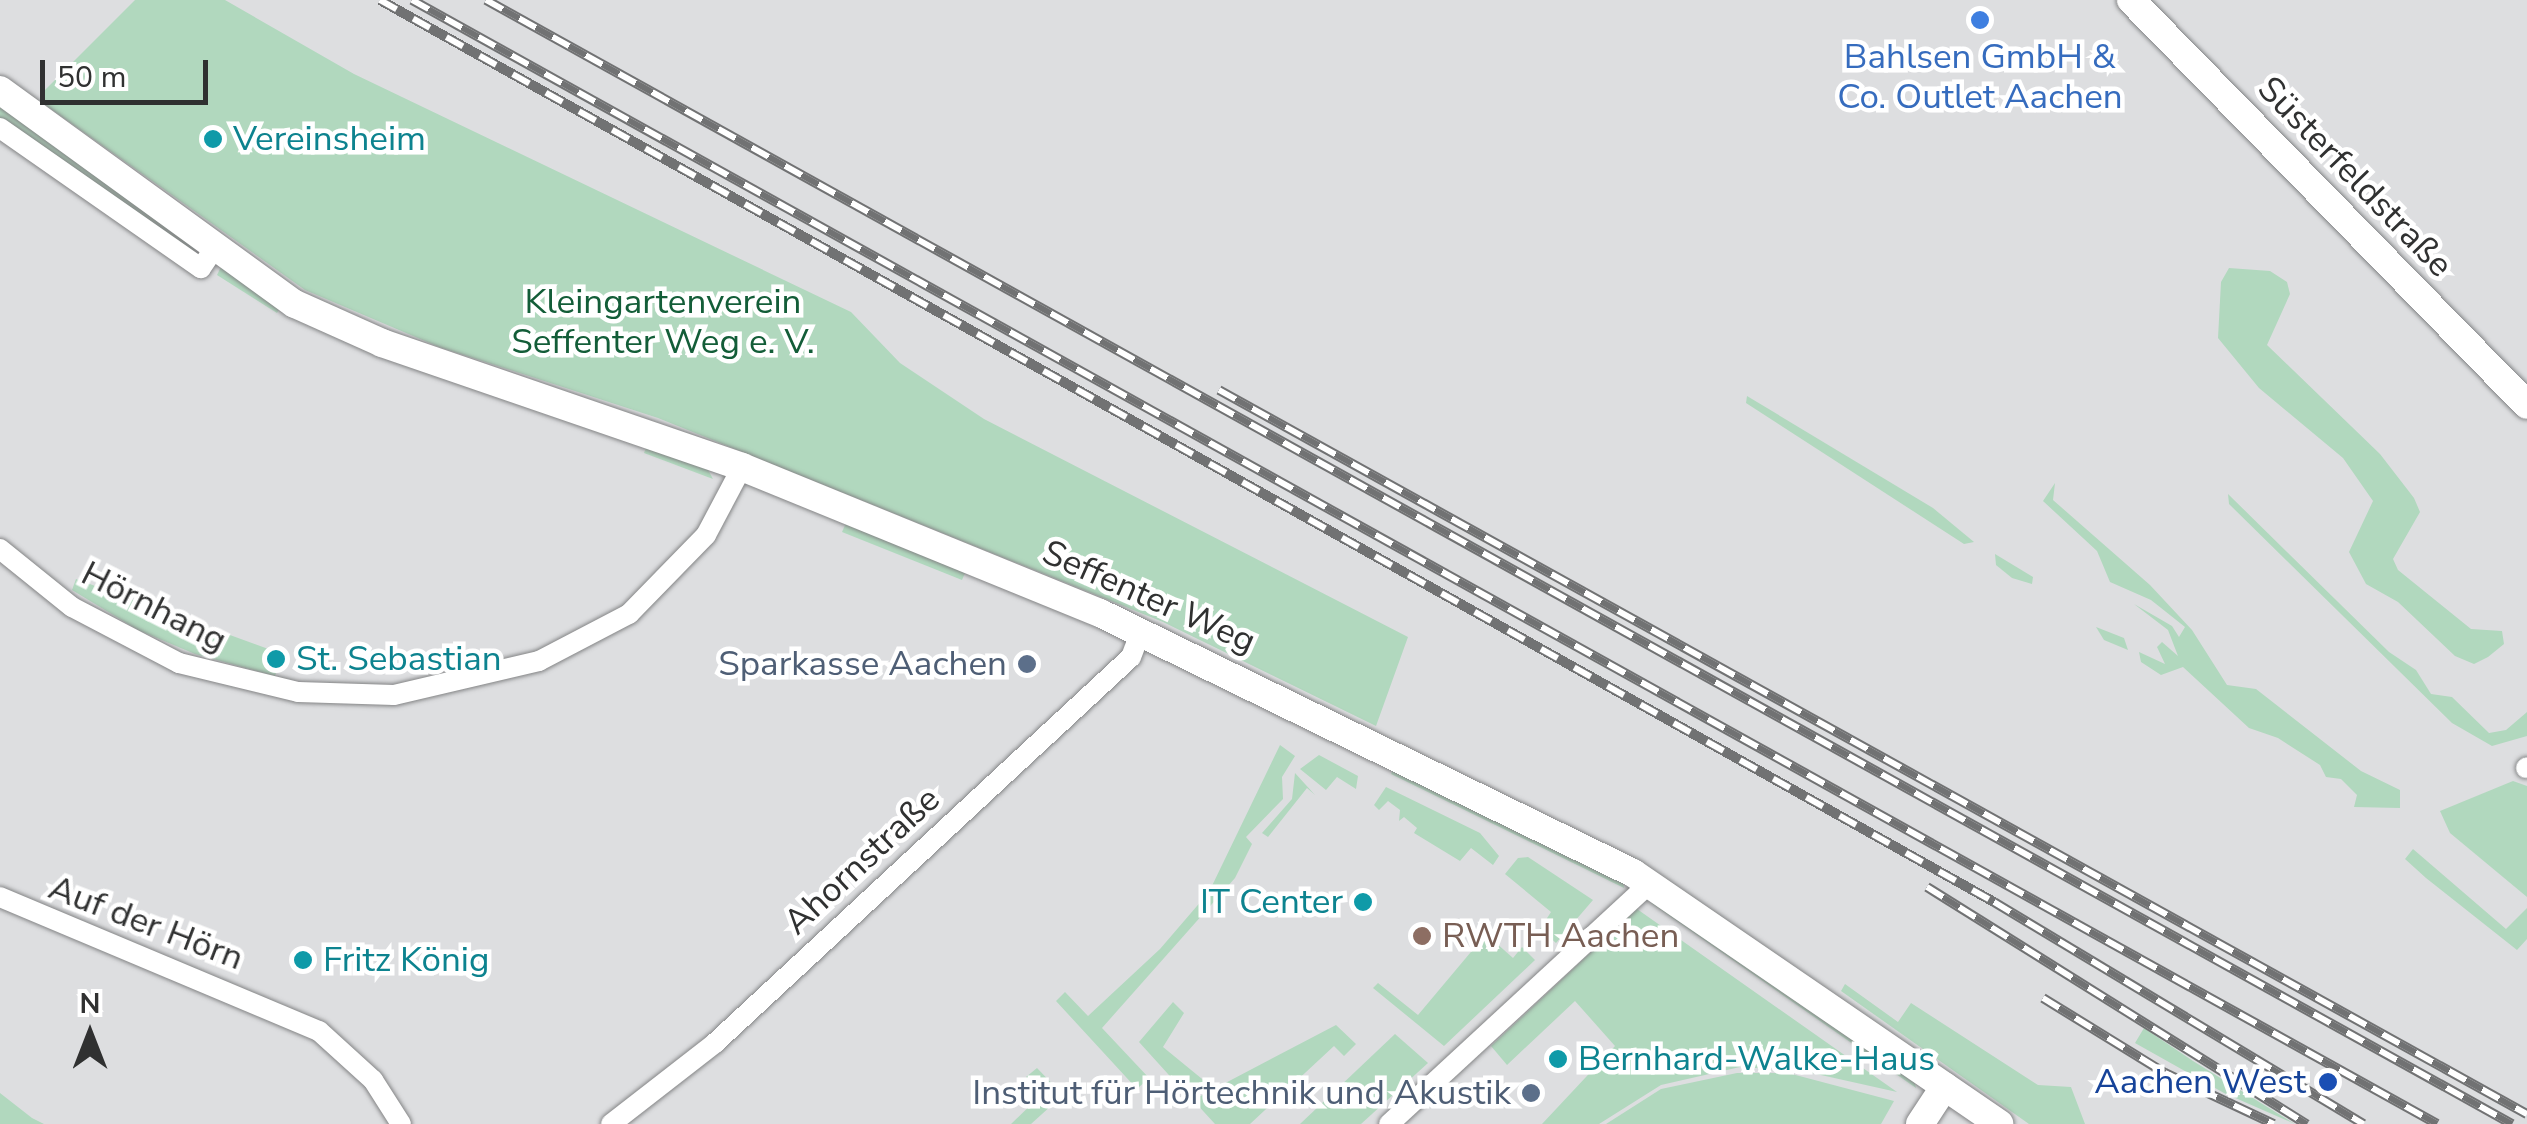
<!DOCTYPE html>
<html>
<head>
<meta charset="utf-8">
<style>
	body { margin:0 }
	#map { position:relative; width:2527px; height:1124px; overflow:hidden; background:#dddee0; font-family:"Nunito Sans",sans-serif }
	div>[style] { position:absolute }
	.green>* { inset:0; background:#b1d8be }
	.roads { filter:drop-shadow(0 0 2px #838485) drop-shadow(0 0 2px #838485) }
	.street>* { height:20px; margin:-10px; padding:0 10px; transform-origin:10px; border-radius:10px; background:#fff }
	.secondary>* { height:28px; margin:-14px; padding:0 14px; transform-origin:14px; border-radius:14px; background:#fff }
	.rail>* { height:10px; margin-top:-5px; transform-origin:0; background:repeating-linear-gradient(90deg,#fff 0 19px,#717273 0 38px); box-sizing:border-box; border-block:2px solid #717273 }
	.dots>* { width:28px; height:28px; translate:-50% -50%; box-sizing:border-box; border:5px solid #fff; border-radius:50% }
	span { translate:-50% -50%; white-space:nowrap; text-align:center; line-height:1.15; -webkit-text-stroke:9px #fff; paint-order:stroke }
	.shop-label { font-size:35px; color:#366cbe }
	.culture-label { font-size:35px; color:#0d838f }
	.left { translate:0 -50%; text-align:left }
	.right { translate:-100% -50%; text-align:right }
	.street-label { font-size:35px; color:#303131 }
	.park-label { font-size:35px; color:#135d38 }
	.service-label { font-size:35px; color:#4e5e75 }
	.education-label { font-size:35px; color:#785e54 }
	.transit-label { font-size:35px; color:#164399 }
	.north { position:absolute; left:40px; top:984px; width:100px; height:100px; -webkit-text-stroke:8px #fff; paint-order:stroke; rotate:0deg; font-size:28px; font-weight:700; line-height:40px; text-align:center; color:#303131 }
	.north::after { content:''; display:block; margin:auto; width:35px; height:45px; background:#303131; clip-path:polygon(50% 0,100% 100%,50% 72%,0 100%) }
	.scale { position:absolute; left:40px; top:60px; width:168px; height:45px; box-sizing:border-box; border:5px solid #303131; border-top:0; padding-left:12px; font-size:30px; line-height:35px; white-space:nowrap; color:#303131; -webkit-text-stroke:8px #fff; paint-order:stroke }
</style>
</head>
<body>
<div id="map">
	<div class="green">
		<div style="clip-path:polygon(135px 0,225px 0,354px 74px,851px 312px,900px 363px,984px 419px,1408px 637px,1376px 726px,1163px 622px,658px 418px,439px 347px,305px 290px,44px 104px,43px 92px)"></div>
		<div style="clip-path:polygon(0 103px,195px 247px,195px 252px,9px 126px,0 118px)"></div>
		<div style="clip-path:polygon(221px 267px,281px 306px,277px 313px,217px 275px)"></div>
		<div style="clip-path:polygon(2229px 268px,2270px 271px,2287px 282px,2290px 294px,2267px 345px,2380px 454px,2414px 498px,2420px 512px,2393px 559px,2398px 570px,2471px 629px,2502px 631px,2504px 644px,2488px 657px,2474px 664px,2455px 656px,2398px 602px,2366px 584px,2349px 552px,2373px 501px,2343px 458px,2259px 388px,2218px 338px,2221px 282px)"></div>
		<div style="clip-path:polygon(1747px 396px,1933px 508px,1974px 542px,1964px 544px,1746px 403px)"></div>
		<div style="clip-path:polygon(648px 443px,707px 468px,713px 479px,644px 453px)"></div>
		<div style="clip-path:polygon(2055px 483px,2053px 500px,2150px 585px,2192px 630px,2227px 685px,2256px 689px,2361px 771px,2400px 790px,2400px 808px,2354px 807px,2357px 795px,2341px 779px,2326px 777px,2320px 765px,2278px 738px,2249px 728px,2183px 667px,2161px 675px,2141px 662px,2139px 652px,2165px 664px,2157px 647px,2162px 642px,2178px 656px,2168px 630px,2134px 604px,2172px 626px,2179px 637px,2185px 627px,2151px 600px,2110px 582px,2097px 551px,2043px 501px)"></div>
		<div style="clip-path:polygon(2228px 494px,2389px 652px,2416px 670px,2431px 694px,2452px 697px,2489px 733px,2506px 730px,2527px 712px,2527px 736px,2492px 746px,2452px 723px,2229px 504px)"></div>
		<div style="clip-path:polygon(846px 523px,966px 571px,962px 580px,842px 532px)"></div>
		<div style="clip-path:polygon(1995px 554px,2033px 577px,2032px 584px,2012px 578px,1996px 565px)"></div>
		<div style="clip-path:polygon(76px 579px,282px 654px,275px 676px,195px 654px,138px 630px,72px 590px)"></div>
		<div style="clip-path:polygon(2096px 627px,2124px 638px,2128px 650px,2104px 640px)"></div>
		<div style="clip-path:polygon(1280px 745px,1295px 756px,1282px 777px,1283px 799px,1246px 837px,1252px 844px,1235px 878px,1102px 1028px,1149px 1078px,1137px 1089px,1056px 1001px,1065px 992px,1088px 1016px,1160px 949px,1209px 892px)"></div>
		<div style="clip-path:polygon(1319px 755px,1358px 776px,1356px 789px,1337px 777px,1326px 790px,1300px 769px)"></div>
		<div style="clip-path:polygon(1396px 765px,1623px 880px,1624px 888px,1391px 774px)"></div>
		<div style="clip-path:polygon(1295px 773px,1315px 795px,1307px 788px,1268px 837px,1262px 833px,1292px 799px)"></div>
		<div style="clip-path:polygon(2513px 781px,2527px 786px,2527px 897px,2450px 833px,2440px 811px)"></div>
		<div style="clip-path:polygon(1386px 787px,1480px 833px,1499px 856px,1493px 865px,1471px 848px,1460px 861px,1414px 833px,1417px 828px,1404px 817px,1399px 821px,1400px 810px,1388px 801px,1379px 810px,1374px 805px)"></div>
		<div style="clip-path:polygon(2413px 849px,2506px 929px,2527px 908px,2527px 939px,2517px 950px,2426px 878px,2405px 859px)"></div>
		<div style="clip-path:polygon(1528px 857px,1593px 900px,1556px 943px,1540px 929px,1551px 912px,1505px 874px,1518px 858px)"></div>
		<div style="clip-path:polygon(1659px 902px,1914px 1080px,1916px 1088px,1651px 903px)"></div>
		<div style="clip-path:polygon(1637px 909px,1897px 1092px,1803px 1071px,1740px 1067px,1661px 1085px,1599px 1124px,1542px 1124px,1615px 1046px,1575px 1001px,1507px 1065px,1491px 1046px)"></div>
		<div style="clip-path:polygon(1486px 934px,1513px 958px,1522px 947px,1535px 960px,1444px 1046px,1373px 988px,1378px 983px,1418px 1015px)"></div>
		<div style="clip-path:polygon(1845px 984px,1898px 1022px,1911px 1003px,2038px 1085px,2071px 1087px,2085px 1124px,2029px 1124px,1841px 991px)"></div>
		<div style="clip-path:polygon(1173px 1002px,1184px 1013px,1163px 1047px,1207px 1083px,1187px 1095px,1139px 1042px)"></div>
		<div style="clip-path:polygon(1336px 1025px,1356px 1044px,1344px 1056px,1334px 1046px,1250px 1124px,1215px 1124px,1193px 1100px)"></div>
		<div style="clip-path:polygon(2144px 1028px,2193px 1061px,2295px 1124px,2224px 1093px,2135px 1043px)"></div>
		<div style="clip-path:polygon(1395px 1034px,1428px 1063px,1361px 1124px,1300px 1124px)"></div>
		<div style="clip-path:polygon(1037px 1068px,1063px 1095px,1031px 1124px,1011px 1124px,1042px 1094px,1026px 1077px)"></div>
		<div style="clip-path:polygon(1737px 1073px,1788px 1073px,1894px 1101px,1881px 1124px,1606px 1124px,1661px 1089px)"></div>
		<div style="clip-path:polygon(0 1093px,32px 1118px,44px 1124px,0 1124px)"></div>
	</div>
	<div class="roads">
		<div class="street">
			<div style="left:0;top:128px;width:245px;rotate:34.9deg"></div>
			<div style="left:201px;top:268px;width:23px;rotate:-56deg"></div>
			<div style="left:0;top:549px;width:92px;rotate:38.9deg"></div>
			<div style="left:72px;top:607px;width:121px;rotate:27.6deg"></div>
			<div style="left:179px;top:663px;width:122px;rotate:13.7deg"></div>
			<div style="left:298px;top:692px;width:96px;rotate:1.8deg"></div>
			<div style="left:394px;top:695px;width:149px;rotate:-13.2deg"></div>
			<div style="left:539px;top:661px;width:102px;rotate:-27.6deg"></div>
			<div style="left:629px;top:614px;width:110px;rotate:-45.7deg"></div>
			<div style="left:706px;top:535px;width:77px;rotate:-62.1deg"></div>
			<div style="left:2526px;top:768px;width:1px;rotate:-45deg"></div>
			<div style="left:0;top:897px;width:346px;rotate:22.8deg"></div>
			<div style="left:319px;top:1031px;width:73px;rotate:42.2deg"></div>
			<div style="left:373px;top:1080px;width:52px;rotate:57.5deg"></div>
			<div style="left:611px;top:1124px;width:132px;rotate:-37.9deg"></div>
			<div style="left:715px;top:1043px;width:567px;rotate:-42.86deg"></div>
			<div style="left:1131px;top:657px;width:28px;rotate:-69deg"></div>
			<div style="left:1389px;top:1124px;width:355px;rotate:-42.7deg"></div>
		</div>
		<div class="secondary">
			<div style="left:2131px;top:0;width:566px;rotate:45.64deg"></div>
			<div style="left:0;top:90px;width:364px;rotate:36deg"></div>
			<div style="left:295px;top:304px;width:95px;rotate:24.1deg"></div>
			<div style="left:382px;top:343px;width:381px;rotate:19deg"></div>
			<div style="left:742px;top:467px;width:387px;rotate:22.2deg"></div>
			<div style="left:1100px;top:613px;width:593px;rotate:26deg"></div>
			<div style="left:1633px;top:873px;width:444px;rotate:34.4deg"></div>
			<div style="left:1920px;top:1124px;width:45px;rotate:-56.7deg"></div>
		</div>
	</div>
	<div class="rail">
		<div style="left:380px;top:0;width:1849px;rotate:29.2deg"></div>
		<div style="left:1994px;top:902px;width:431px;rotate:31deg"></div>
		<div style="left:412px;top:0;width:2316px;rotate:29.03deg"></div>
		<div style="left:486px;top:0;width:2317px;rotate:29.02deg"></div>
		<div style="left:1219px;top:390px;width:1495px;rotate:28.97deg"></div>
		<div style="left:1927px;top:887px;width:448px;rotate:32deg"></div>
		<div style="left:2043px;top:998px;width:143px;rotate:31.6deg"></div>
		<div style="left:2165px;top:1073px;width:120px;rotate:25.1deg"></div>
	</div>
	<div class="dots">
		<div style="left:1980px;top:20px;background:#3f7fe0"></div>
		<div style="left:213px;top:139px;background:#0f9aa8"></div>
		<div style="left:276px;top:659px;background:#0f9aa8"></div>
		<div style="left:1027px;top:664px;background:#5c6f8a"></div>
		<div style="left:1363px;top:902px;background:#0f9aa8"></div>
		<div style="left:1422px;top:936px;background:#8d6e63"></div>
		<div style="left:303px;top:960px;background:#0f9aa8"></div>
		<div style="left:1558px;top:1059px;background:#0f9aa8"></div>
		<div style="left:2328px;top:1082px;background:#1a4fb4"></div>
		<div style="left:1531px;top:1093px;background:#5c6f8a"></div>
	</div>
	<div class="shop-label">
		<span style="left:1980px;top:77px">Bahlsen GmbH &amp;<br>Co. Outlet Aachen</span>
	</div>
	<div class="culture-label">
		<span class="left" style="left:233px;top:139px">Vereinsheim</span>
		<span class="left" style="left:296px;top:659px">St. Sebastian</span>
		<span class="right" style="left:1343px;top:902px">IT Center</span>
		<span class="left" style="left:323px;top:960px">Fritz König</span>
		<span class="left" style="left:1578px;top:1059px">Bernhard-Walke-Haus</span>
	</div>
	<div class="street-label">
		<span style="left:2355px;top:177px;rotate:46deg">Süsterfeldstraße</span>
		<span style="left:1149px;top:597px;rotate:24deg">Seffenter Weg</span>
		<span style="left:154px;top:607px;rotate:27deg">Hörnhang</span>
		<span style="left:862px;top:861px;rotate:-43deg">Ahornstraße</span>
		<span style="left:146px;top:923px;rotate:21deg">Auf der Hörn</span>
	</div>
	<div class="park-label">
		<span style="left:663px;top:322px">Kleingartenverein<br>Seffenter Weg e. V.</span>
	</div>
	<div class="service-label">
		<span class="right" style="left:1007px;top:664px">Sparkasse Aachen</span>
		<span class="right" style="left:1511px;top:1093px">Institut für Hörtechnik und Akustik</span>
	</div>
	<div class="education-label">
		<span class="left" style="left:1442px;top:936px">RWTH Aachen</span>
	</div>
	<div class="transit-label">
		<span class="right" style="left:2306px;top:1082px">Aachen West</span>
	</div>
	<div class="north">N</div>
	<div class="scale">50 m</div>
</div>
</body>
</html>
